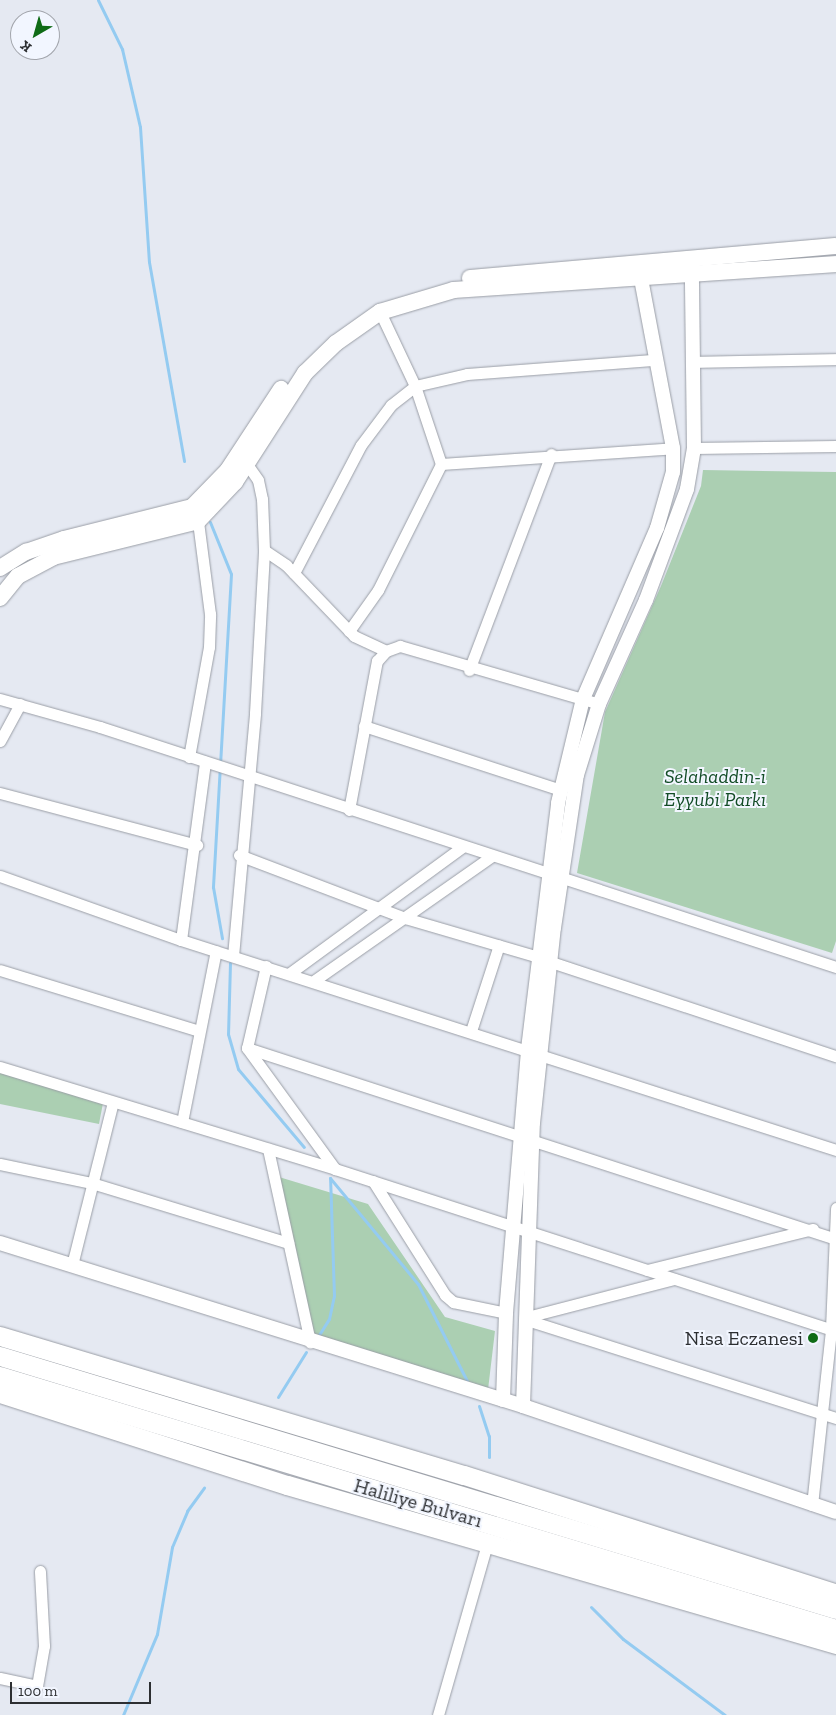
<!DOCTYPE html>
<html>
<head>
<meta charset="utf-8">
<style>
	body { margin:0 }
	#map { position:relative; width:836px; height:1715px; overflow:hidden; background:#e5e9f2; font-family:"Zilla Slab",serif }
	div>[style] { position:absolute }
	.green>* { inset:0; background:#abcfb2 }
	.stream>* { height:3px; margin:-1.5px; padding:0 1.5px; transform-origin:1.5px; border-radius:1.5px; background:#94cbf1 }
	.roads { filter:drop-shadow(0 0 1px #9a9ea6) drop-shadow(0 0 1px #9a9ea6) }
	.minor>* { height:11px; margin:-5.5px; padding:0 5.5px; transform-origin:5.5px; border-radius:5.5px; background:#fff }
	.tertiary>* { height:14px; margin:-7px; padding:0 7px; transform-origin:7px; border-radius:7px; background:#fff }
	.secondary>* { height:16px; margin:-8px; padding:0 8px; transform-origin:8px; border-radius:8px; background:#fff }
	.trunk>* { height:19px; margin:-9.5px; padding:0 9.5px; transform-origin:9.5px; border-radius:9.5px; background:#fff }
	.dots>* { width:14px; height:14px; translate:-50% -50%; box-sizing:border-box; border:2px solid #f2f6ff; border-radius:50% }
	span { translate:-50% -50%; white-space:nowrap; text-align:center; line-height:1.15; -webkit-text-stroke:4px #f2f6ff; paint-order:stroke }
	.park-label { font-size:20px; color:#124c26; font-style:italic }
	.poi-label { font-size:20px; color:#2d2f32 }
	.right { translate:-100% -50%; text-align:right }
	.street-label { font-size:20px; color:#2d2f32 }
	.north { position:absolute; left:10px; top:10px; width:50px; height:50px; box-sizing:border-box; background:#f2f6ff; border:1px solid #a3a6ad; border-radius:50%; rotate:218deg; font-size:14px; font-weight:700; line-height:20px; text-align:center; color:#2d2f32 }
	.north::after { content:''; display:block; margin:auto; width:18px; height:22px; background:#0f6b16; clip-path:polygon(50% 0,100% 100%,50% 72%,0 100%) }
	.scale { position:absolute; left:10px; top:1682px; width:141px; height:22px; box-sizing:border-box; border:2px solid #2d2f32; border-top:0; padding-left:6px; font-size:15px; line-height:18px; white-space:nowrap; color:#2d2f32; -webkit-text-stroke:4px #f2f6ff; paint-order:stroke }
</style>
</head>
<body>
<div id="map">
	<div class="green">
		<div style="clip-path:polygon(703px 470px,836px 472px,836px 941px,832px 953px,577px 873px,605px 712px,661px 586px,701px 486px)"></div>
		<div style="clip-path:polygon(0 1071px,103px 1103px,99px 1124px,0 1104px)"></div>
		<div style="clip-path:polygon(279px 1177px,368px 1204px,445px 1317px,495px 1331px,487px 1398px,315px 1340px)"></div>
	</div>
	<div class="stream">
		<div style="left:98px;top:0;width:55px;rotate:63.9deg"></div>
		<div style="left:122px;top:49px;width:80px;rotate:77deg"></div>
		<div style="left:140px;top:127px;width:135px;rotate:86.2deg"></div>
		<div style="left:149px;top:262px;width:202px;rotate:80deg"></div>
		<div style="left:210px;top:522px;width:56px;rotate:68deg"></div>
		<div style="left:231px;top:574px;width:314px;rotate:93.3deg"></div>
		<div style="left:213px;top:887px;width:52px;rotate:80deg"></div>
		<div style="left:230px;top:963px;width:71px;rotate:91.6deg"></div>
		<div style="left:228px;top:1034px;width:36px;rotate:74deg"></div>
		<div style="left:238px;top:1069px;width:102px;rotate:49.8deg"></div>
		<div style="left:317px;top:1338px;width:22px;rotate:-58deg"></div>
		<div style="left:329px;top:1319px;width:24px;rotate:-78deg"></div>
		<div style="left:334px;top:1296px;width:118px;rotate:-91.9deg"></div>
		<div style="left:330px;top:1178px;width:138px;rotate:50.3deg"></div>
		<div style="left:418px;top:1284px;width:109px;rotate:63.2deg"></div>
		<div style="left:278px;top:1397px;width:53px;rotate:-58.1deg"></div>
		<div style="left:479px;top:1406px;width:32px;rotate:72deg"></div>
		<div style="left:489px;top:1436px;width:21px;rotate:90deg"></div>
		<div style="left:591px;top:1607px;width:45px;rotate:45deg"></div>
		<div style="left:623px;top:1639px;width:127px;rotate:36.7deg"></div>
		<div style="left:123px;top:1715px;width:88px;rotate:-67.2deg"></div>
		<div style="left:157px;top:1634px;width:88px;rotate:-80.2deg"></div>
		<div style="left:172px;top:1547px;width:39px;rotate:-67deg"></div>
		<div style="left:187px;top:1511px;width:29px;rotate:-54deg"></div>
	</div>
	<div class="roads">
		<div class="minor">
			<div style="left:694px;top:362px;width:142px;rotate:-1.2deg"></div>
			<div style="left:694px;top:448px;width:142px;rotate:-0.8deg"></div>
			<div style="left:441px;top:464px;width:233px;rotate:-3.9deg"></div>
			<div style="left:264px;top:550px;width:27px;rotate:34deg"></div>
			<div style="left:286px;top:565px;width:98px;rotate:46.2deg"></div>
			<div style="left:354px;top:636px;width:35px;rotate:25deg"></div>
			<div style="left:294px;top:573px;width:144px;rotate:-62.4deg"></div>
			<div style="left:361px;top:445px;width:50px;rotate:-53.1deg"></div>
			<div style="left:391px;top:405px;width:31px;rotate:-38deg"></div>
			<div style="left:415px;top:386px;width:53px;rotate:-13deg"></div>
			<div style="left:467px;top:374px;width:189px;rotate:-4.3deg"></div>
			<div style="left:349px;top:631px;width:50px;rotate:-54.7deg"></div>
			<div style="left:378px;top:590px;width:141px;rotate:-63.4deg"></div>
			<div style="left:441px;top:464px;width:82px;rotate:-108.4deg"></div>
			<div style="left:415px;top:386px;width:82px;rotate:-115.3deg"></div>
			<div style="left:469px;top:670px;width:231px;rotate:-69.2deg"></div>
			<div style="left:0;top:699px;width:104px;rotate:15.6deg"></div>
			<div style="left:100px;top:727px;width:774px;rotate:18.06deg"></div>
			<div style="left:364px;top:726px;width:207px;rotate:18deg"></div>
			<div style="left:0;top:741px;width:42px;rotate:-61.6deg"></div>
			<div style="left:189px;top:757px;width:112px;rotate:-79.7deg"></div>
			<div style="left:209px;top:647px;width:33px;rotate:-88deg"></div>
			<div style="left:210px;top:614px;width:94px;rotate:-97.4deg"></div>
			<div style="left:0;top:793px;width:204px;rotate:14.8deg"></div>
			<div style="left:349px;top:810px;width:152px;rotate:-79.4deg"></div>
			<div style="left:377px;top:661px;width:13px;rotate:-48deg"></div>
			<div style="left:386px;top:651px;width:15px;rotate:-20deg"></div>
			<div style="left:400px;top:646px;width:207px;rotate:16.2deg"></div>
			<div style="left:239px;top:855px;width:178px;rotate:20.8deg"></div>
			<div style="left:405px;top:918px;width:139px;rotate:16.3deg"></div>
			<div style="left:0;top:876px;width:192px;rotate:19.5deg"></div>
			<div style="left:181px;top:940px;width:688px;rotate:17.78deg"></div>
			<div style="left:181px;top:940px;width:180px;rotate:-82.3deg"></div>
			<div style="left:233px;top:956px;width:244px;rotate:-84.8deg"></div>
			<div style="left:255px;top:713px;width:163px;rotate:-86.8deg"></div>
			<div style="left:264px;top:550px;width:51px;rotate:-92.2deg"></div>
			<div style="left:262px;top:499px;width:19px;rotate:-102deg"></div>
			<div style="left:258px;top:480px;width:19px;rotate:-125deg"></div>
			<div style="left:551px;top:962px;width:300px;rotate:18.3deg"></div>
			<div style="left:266px;top:966px;width:84px;rotate:103deg"></div>
			<div style="left:247px;top:1048px;width:150px;rotate:54deg"></div>
			<div style="left:0;top:970px;width:208px;rotate:17deg"></div>
			<div style="left:290px;top:973px;width:213px;rotate:-36.2deg"></div>
			<div style="left:315px;top:980px;width:216px;rotate:-35deg"></div>
			<div style="left:471px;top:1031px;width:90px;rotate:-72deg"></div>
			<div style="left:247px;top:1048px;width:619px;rotate:17.97deg"></div>
			<div style="left:0;top:1067px;width:350px;rotate:16.9deg"></div>
			<div style="left:335px;top:1169px;width:527px;rotate:17.92deg"></div>
			<div style="left:182px;top:1122px;width:174px;rotate:-78.8deg"></div>
			<div style="left:268px;top:1149px;width:198px;rotate:77.7deg"></div>
			<div style="left:0;top:1164px;width:94px;rotate:11.7deg"></div>
			<div style="left:92px;top:1183px;width:205px;rotate:17deg"></div>
			<div style="left:373px;top:1181px;width:135px;rotate:57.7deg"></div>
			<div style="left:445px;top:1295px;width:11px;rotate:41deg"></div>
			<div style="left:453px;top:1302px;width:54px;rotate:11.7deg"></div>
			<div style="left:72px;top:1265px;width:168px;rotate:-75.9deg"></div>
			<div style="left:647px;top:1270px;width:171px;rotate:-13.9deg"></div>
			<div style="left:527px;top:1317px;width:152px;rotate:-14.5deg"></div>
			<div style="left:527px;top:1320px;width:324px;rotate:17.6deg"></div>
			<div style="left:812px;top:1505px;width:177px;rotate:-83.8deg"></div>
			<div style="left:831px;top:1329px;width:121px;rotate:-87.6deg"></div>
			<div style="left:0;top:1678px;width:38px;rotate:12deg"></div>
			<div style="left:37px;top:1686px;width:41px;rotate:-80.1deg"></div>
			<div style="left:44px;top:1646px;width:75px;rotate:-93.1deg"></div>
			<div style="left:438px;top:1715px;width:178px;rotate:-74deg"></div>
		</div>
		<div class="tertiary">
			<div style="left:0;top:1243px;width:548px;rotate:17.31deg"></div>
			<div style="left:523px;top:1406px;width:330px;rotate:18.7deg"></div>
			<div style="left:503px;top:1400px;width:87px;rotate:-88deg"></div>
			<div style="left:506px;top:1313px;width:265px;rotate:-85.2deg"></div>
			<div style="left:528px;top:1049px;width:248px;rotate:-83deg"></div>
			<div style="left:558px;top:803px;width:107px;rotate:-76.5deg"></div>
			<div style="left:583px;top:699px;width:186px;rotate:-66.6deg"></div>
			<div style="left:657px;top:528px;width:58px;rotate:-74.1deg"></div>
			<div style="left:673px;top:472px;width:24px;rotate:-90deg"></div>
			<div style="left:673px;top:448px;width:172px;rotate:-100.7deg"></div>
			<div style="left:523px;top:1406px;width:283px;rotate:-88deg"></div>
			<div style="left:533px;top:1123px;width:196px;rotate:-83.9deg"></div>
			<div style="left:554px;top:928px;width:155px;rotate:-81.5deg"></div>
			<div style="left:577px;top:775px;width:74px;rotate:-72.8deg"></div>
			<div style="left:599px;top:704px;width:114px;rotate:-65.7deg"></div>
			<div style="left:646px;top:600px;width:118px;rotate:-69.7deg"></div>
			<div style="left:687px;top:489px;width:42px;rotate:-80.3deg"></div>
			<div style="left:694px;top:448px;width:173px;rotate:-90.7deg"></div>
		</div>
		<div class="secondary">
			<div style="left:470px;top:278px;width:367px;rotate:-5deg"></div>
			<div style="left:0;top:568px;width:31px;rotate:-32deg"></div>
			<div style="left:26px;top:552px;width:40px;rotate:-18.9deg"></div>
			<div style="left:64px;top:539px;width:132px;rotate:-14deg"></div>
			<div style="left:192px;top:507px;width:52px;rotate:-45.8deg"></div>
			<div style="left:228px;top:470px;width:97px;rotate:-56.8deg"></div>
			<div style="left:0;top:598px;width:28px;rotate:-51deg"></div>
			<div style="left:18px;top:576px;width:40px;rotate:-28deg"></div>
			<div style="left:53px;top:557px;width:149px;rotate:-13.9deg"></div>
			<div style="left:198px;top:521px;width:54px;rotate:-46.5deg"></div>
			<div style="left:235px;top:482px;width:130px;rotate:-57.3deg"></div>
			<div style="left:305px;top:373px;width:43px;rotate:-44.1deg"></div>
			<div style="left:336px;top:343px;width:54px;rotate:-35.2deg"></div>
			<div style="left:380px;top:312px;width:77px;rotate:-16.6deg"></div>
			<div style="left:454px;top:290px;width:383px;rotate:-3.9deg"></div>
		</div>
		<div class="trunk">
			<div style="left:0;top:1336px;width:484px;rotate:16.7deg"></div>
			<div style="left:464px;top:1475px;width:391px;rotate:17.7deg"></div>
			<div style="left:0;top:1356px;width:873px;rotate:16.84deg"></div>
			<div style="left:0;top:1376px;width:873px;rotate:16.84deg"></div>
			<div style="left:0;top:1393px;width:301px;rotate:17.8deg"></div>
			<div style="left:287px;top:1485px;width:572px;rotate:16.15deg"></div>
		</div>
	</div>
	<div class="dots">
		<div style="left:813px;top:1338px;background:#0f6b16"></div>
	</div>
	<div class="park-label">
		<span style="left:715px;top:788px">Selahaddin-i<br>Eyyubi Parkı</span>
	</div>
	<div class="poi-label">
		<span class="right" style="left:803px;top:1338px">Nisa Eczanesi</span>
	</div>
	<div class="street-label">
		<span style="left:418px;top:1503px;rotate:16deg">Haliliye Bulvarı</span>
	</div>
	<div class="north">K</div>
	<div class="scale">100 m</div>
</div>
</body>
</html>
